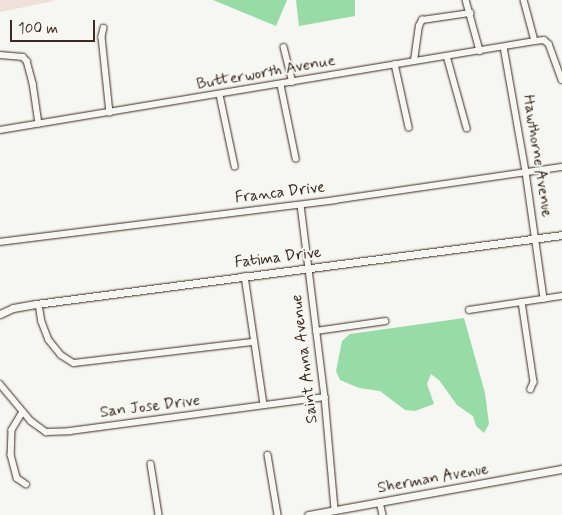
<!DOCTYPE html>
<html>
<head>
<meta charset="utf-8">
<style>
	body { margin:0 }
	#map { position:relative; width:562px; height:515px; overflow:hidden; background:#f6f6f2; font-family:Mynerve,sans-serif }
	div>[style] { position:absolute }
	.built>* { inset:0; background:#f1e0d9 }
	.green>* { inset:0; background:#97dba7 }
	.roads { filter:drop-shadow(0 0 1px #3b2a1e) drop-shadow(0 0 1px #3b2a1e) }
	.minor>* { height:5.5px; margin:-2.75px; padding:0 2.75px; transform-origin:2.75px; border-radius:2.75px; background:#f6f6f2 }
	.tertiary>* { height:7px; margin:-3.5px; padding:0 3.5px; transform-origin:3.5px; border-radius:3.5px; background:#f6f6f2 }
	span { translate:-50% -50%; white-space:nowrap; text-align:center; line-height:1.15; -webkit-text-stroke:4px #f6f6f2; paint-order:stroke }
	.street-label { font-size:16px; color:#3b2a1e }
	.scale { position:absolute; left:10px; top:20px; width:85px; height:22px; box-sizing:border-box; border:2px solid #3b2a1e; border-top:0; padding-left:6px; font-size:15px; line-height:18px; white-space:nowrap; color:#3b2a1e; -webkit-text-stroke:4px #f6f6f2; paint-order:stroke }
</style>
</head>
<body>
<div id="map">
	<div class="built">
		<div style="clip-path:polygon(0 0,54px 0,54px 1px,0 12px)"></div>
	</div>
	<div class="green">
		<div style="clip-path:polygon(213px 0,287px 0,276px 26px)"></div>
		<div style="clip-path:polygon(296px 0,355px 0,355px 16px,299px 26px)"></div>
		<div style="clip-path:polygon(464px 318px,485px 393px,489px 424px,484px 433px,476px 426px,473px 416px,457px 405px,439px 380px,431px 374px,427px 384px,434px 404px,415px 411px,405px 410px,380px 391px,359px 388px,340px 380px,336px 371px,342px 341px,350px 334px)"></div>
	</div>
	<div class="roads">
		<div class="minor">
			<div style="left:466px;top:0;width:53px;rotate:74.6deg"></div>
			<div style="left:524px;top:0;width:42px;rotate:75deg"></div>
			<div style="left:104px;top:28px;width:9px;rotate:103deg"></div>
			<div style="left:102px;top:37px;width:76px;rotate:84deg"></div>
			<div style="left:284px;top:47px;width:36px;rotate:76deg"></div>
			<div style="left:504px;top:47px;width:127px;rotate:80deg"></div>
			<div style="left:526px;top:172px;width:128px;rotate:81.9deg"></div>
			<div style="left:0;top:55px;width:23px;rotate:5deg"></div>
			<div style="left:23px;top:57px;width:6px;rotate:45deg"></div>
			<div style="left:27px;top:61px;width:23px;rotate:75deg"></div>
			<div style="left:33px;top:83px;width:41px;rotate:81.7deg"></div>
			<div style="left:447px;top:56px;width:75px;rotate:74.5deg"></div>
			<div style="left:414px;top:61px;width:35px;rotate:-82deg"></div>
			<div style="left:419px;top:26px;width:7px;rotate:-63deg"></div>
			<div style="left:422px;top:20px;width:49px;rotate:-8.3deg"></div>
			<div style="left:395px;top:64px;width:65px;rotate:77.5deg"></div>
			<div style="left:281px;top:85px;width:75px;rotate:78.4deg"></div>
			<div style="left:220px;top:95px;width:73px;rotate:78.1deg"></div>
			<div style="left:0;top:130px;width:542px;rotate:-9.44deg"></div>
			<div style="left:535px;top:41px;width:9px;rotate:-6deg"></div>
			<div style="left:544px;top:40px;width:6px;rotate:39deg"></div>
			<div style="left:549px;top:44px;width:38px;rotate:70deg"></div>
			<div style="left:301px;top:205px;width:193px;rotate:82.9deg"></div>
			<div style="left:325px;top:397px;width:113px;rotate:84.9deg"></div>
			<div style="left:0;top:242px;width:338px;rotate:-7.1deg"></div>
			<div style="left:335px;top:200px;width:229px;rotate:-8.3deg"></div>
			<div style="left:245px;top:276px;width:130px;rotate:81.6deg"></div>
			<div style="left:522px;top:302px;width:81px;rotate:81.5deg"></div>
			<div style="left:534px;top:382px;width:8px;rotate:113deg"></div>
			<div style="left:39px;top:304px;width:18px;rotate:81deg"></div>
			<div style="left:42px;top:322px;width:19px;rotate:69deg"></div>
			<div style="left:49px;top:340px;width:19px;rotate:51deg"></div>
			<div style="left:61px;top:355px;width:15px;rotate:32deg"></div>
			<div style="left:74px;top:363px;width:181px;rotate:-6.7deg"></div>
			<div style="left:469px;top:310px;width:94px;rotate:-8.6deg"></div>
			<div style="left:316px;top:331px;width:70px;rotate:-8.2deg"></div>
			<div style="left:0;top:384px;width:48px;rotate:50deg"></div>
			<div style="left:31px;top:421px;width:19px;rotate:36deg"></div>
			<div style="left:46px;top:432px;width:24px;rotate:-2deg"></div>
			<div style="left:70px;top:431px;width:257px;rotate:-7.6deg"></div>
			<div style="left:23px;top:412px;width:21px;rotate:121deg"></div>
			<div style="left:12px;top:430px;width:25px;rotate:92deg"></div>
			<div style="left:11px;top:455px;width:24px;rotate:75deg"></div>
			<div style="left:17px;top:478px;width:11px;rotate:34deg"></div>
			<div style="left:268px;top:455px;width:61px;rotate:80.5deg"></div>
			<div style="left:151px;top:464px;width:52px;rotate:81.1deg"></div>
			<div style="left:380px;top:502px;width:13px;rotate:77deg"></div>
		</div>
		<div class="tertiary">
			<div style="left:0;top:314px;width:14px;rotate:-25deg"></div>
			<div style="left:13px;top:308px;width:23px;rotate:-10deg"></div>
			<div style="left:36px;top:304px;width:531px;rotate:-7.47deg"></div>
			<div style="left:308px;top:515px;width:258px;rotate:-10.3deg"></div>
		</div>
	</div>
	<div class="street-label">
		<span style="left:266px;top:73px;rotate:-10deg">Butterworth Avenue</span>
		<span style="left:537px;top:156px;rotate:81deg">Hawthorne Avenue</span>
		<span style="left:280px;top:193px;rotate:-7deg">Franca Drive</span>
		<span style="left:278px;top:258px;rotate:-7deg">Fatima Drive</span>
		<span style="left:305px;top:359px;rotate:-97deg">Saint Anna Avenue</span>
		<span style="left:150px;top:407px;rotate:-7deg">San Jose Drive</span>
		<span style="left:433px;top:479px;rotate:-10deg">Sherman Avenue</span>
	</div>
	<div class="scale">100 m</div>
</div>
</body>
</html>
